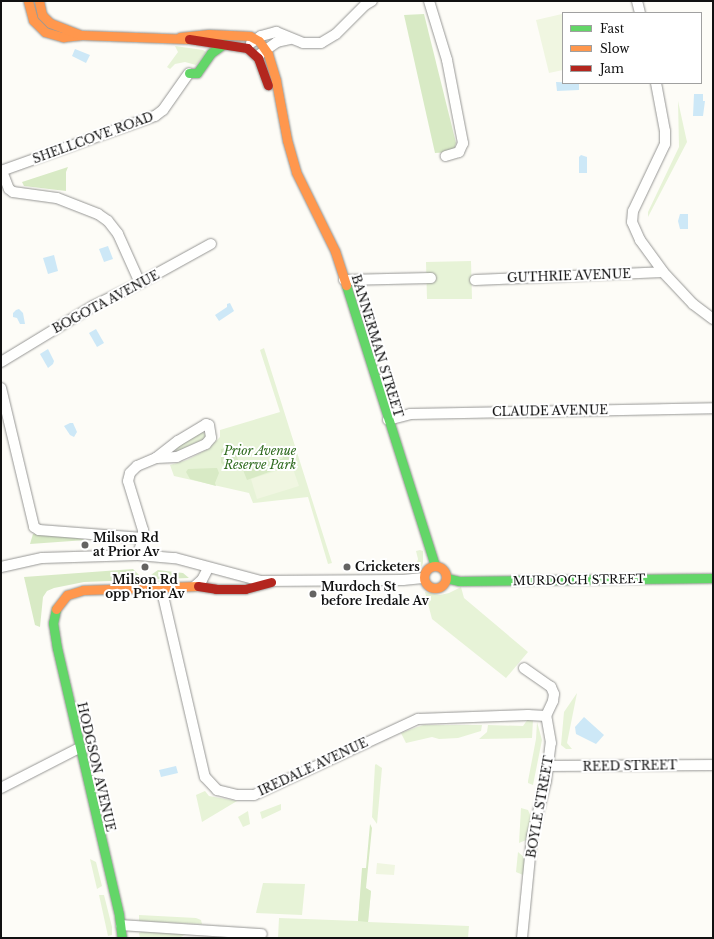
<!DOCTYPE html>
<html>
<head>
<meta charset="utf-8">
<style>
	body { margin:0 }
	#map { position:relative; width:714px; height:939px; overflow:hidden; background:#fdfcf7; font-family:"Libre Baskerville",serif }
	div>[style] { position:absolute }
	.green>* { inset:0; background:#e7f3d7 }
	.forest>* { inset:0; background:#d8eac5 }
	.pitch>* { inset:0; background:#f0f6e1 }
	.water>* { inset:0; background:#cde8f7 }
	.roads { filter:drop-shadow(0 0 1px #979795) drop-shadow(0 0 1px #979795) }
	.street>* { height:10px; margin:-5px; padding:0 5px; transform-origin:5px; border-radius:5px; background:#fffffe }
	.fast>* { height:9px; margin:-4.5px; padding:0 4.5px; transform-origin:4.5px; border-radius:4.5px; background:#63d668 }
	.slow>* { height:9px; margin:-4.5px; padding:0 4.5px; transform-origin:4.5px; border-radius:4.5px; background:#ff974d }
	.slow>.ring { margin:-4.5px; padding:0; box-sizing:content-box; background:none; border:9px solid #ff974d; border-radius:50% }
	.jam>* { height:9px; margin:-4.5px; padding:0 4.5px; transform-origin:4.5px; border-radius:4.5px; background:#b3261e }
	.dots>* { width:11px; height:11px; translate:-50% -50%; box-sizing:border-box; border:2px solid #fff; border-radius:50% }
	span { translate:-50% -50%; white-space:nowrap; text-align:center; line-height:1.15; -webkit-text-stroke:4px #fff; paint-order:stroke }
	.street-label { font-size:12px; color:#111 }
	.park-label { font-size:12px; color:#2f6b1f; font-style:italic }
	.poi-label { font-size:12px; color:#111; font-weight:700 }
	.left { translate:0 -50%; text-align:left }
	.frame { position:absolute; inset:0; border:2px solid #111; pointer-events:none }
	.legend { position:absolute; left:562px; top:12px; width:140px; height:72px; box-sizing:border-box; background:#fff; border:1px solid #a0a0a0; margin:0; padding:5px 7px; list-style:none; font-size:12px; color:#111 }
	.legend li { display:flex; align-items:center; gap:8px; height:20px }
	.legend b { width:20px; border:1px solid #a0a0a0 }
</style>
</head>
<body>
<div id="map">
	<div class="green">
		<div style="clip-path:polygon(175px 46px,203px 50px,206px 52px,196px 65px,185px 62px,175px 64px,170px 69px,167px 67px,178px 52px)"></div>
		<div style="clip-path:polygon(678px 101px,687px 142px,648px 217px,648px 212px,679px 147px)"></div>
		<div style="clip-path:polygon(471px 261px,472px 299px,427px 299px,426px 262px)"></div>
		<div style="clip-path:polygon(264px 348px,332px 563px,328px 564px,308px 497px,253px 503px,249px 493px,174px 476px,170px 465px,187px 460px,208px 449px,220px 437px,220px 430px,280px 412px,260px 350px)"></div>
		<div style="clip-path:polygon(203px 432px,206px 435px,204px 439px,176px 452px,175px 449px,179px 445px,199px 433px)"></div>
		<div style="clip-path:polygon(420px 550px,423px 551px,423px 563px,422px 566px,414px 571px,412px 568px,416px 566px,418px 559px,416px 551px)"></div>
		<div style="clip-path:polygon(461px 587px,464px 598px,528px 652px,506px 678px,432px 619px,425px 592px,440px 595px,449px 593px)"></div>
		<div style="clip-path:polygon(577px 693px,567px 743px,572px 749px,566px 749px,561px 745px,564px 712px)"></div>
		<div style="clip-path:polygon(528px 719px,533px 720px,532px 738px,479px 739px,487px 732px,488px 725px,523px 726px)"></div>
		<div style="clip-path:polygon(537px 722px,542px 740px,533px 785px,528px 783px,528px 781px,536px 739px)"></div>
		<div style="clip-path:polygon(423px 725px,482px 725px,481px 731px,458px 738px,439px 739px,432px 737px,406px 743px,401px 733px)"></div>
		<div style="clip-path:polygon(376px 764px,382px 768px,377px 824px,372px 817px,375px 765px)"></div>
		<div style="clip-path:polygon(205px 791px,209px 796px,237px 801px,202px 822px,196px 795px)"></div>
		<div style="clip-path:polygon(281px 804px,281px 810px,262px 819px,260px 812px)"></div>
		<div style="clip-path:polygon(521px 808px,528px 810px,531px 817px,526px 840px,519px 843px)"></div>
		<div style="clip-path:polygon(248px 811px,250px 824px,243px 827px,238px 817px)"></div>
		<div style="clip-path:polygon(518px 852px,526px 859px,525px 875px,523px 875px,516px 872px)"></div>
		<div style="clip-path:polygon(90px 859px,96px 862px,102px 886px,97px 889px)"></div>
		<div style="clip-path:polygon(263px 883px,305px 884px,302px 915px,256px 913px)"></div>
		<div style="clip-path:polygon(361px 887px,371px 891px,368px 922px,469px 926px,468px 938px,278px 938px,279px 918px,358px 921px)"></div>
		<div style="clip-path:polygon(99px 895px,104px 895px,112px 927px,112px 935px,108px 936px)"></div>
		<div style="clip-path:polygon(139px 915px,196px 918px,201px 920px,202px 924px,139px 921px)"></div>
		<div style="clip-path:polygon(141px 932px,188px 933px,179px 938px,140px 938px,139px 933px)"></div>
	</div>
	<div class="forest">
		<div style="clip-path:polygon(424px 14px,456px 143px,454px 150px,450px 152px,435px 153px,404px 15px)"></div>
		<div style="clip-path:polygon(68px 167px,66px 172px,66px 191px,24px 186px,22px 182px)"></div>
		<div style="clip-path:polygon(234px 448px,238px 460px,225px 466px,221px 463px,221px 449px)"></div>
		<div style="clip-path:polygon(287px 450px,290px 450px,293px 461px,288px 465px,247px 480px,243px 470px,274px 459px,282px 459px)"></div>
		<div style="clip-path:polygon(215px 468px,217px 468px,219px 473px,215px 483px,216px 486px,190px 479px,186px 472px,188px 469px)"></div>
		<div style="clip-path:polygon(33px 534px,77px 538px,86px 540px,30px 544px)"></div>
		<div style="clip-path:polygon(133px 569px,141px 577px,148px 577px,158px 570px,183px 573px,189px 578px,84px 582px,54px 588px,47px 591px,43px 597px,40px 627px,35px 625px,24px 577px)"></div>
		<div style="clip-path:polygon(370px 824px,372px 828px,366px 888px,371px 891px,368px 922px,358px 921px,362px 868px,366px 868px)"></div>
	</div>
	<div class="pitch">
		<div style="clip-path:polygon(562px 14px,563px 70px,549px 73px,536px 20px)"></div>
		<div style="clip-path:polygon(292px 466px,299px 486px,257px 499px,251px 479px)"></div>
		<div style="clip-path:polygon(377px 863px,395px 865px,394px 875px,376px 874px)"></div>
	</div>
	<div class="water">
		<div style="clip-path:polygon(75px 49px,90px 55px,86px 63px,72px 56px)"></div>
		<div style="clip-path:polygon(556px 82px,579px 83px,579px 90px,557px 91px)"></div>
		<div style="clip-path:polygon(694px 94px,703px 94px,703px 101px,705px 101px,703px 116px,693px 116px)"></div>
		<div style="clip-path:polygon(581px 155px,587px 157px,587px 173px,579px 173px,579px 157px)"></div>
		<div style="clip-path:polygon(680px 214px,688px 214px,688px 229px,680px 229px,678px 221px)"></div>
		<div style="clip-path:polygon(108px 246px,113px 259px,104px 262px,99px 249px)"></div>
		<div style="clip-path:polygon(54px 255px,58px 271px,48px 274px,43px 258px)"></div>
		<div style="clip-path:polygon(230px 303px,234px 311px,219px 321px,215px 315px,227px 307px,227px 304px)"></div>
		<div style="clip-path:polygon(16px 310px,19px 309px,23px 313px,25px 324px,20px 324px,17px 318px,13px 317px,13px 313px)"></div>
		<div style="clip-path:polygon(96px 329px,104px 343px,97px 347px,89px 333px)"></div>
		<div style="clip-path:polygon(48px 349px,54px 361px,53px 364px,48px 368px,40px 354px)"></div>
		<div style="clip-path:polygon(70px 423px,73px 423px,77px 432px,74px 437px,70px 435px,64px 426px)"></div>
		<div style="clip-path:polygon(584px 717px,604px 735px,596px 744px,576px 734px,575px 727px)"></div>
		<div style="clip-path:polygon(176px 766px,178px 773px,161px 777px,159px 770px)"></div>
	</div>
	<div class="roads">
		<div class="street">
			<div style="left:429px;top:1px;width:62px;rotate:73deg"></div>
			<div style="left:447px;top:60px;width:85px;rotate:79.1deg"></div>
			<div style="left:463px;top:143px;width:10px;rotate:114deg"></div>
			<div style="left:459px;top:152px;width:14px;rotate:163deg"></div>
			<div style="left:637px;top:1px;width:12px;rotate:76deg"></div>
			<div style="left:251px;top:43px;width:12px;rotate:-35deg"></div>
			<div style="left:261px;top:36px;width:16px;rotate:-15deg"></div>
			<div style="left:276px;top:32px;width:29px;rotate:22deg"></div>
			<div style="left:303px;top:43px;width:18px"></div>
			<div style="left:321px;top:43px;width:17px;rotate:-31deg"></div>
			<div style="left:336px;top:34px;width:41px;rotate:-45deg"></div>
			<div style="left:365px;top:5px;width:8px;rotate:-30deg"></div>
			<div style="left:260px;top:54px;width:21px;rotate:-35deg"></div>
			<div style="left:277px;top:42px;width:13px;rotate:-13deg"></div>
			<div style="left:656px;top:83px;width:49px;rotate:79.4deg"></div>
			<div style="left:665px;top:131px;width:13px;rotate:90deg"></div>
			<div style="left:665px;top:144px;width:74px;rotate:115.5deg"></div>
			<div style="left:633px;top:211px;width:11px;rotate:95deg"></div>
			<div style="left:632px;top:222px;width:20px;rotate:66deg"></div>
			<div style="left:640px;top:240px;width:39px;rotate:54deg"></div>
			<div style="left:663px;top:272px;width:44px;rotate:46.8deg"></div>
			<div style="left:693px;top:304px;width:25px;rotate:37deg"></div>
			<div style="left:1px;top:171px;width:164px;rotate:-19.7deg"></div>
			<div style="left:155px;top:116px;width:10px;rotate:-37deg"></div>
			<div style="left:163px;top:110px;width:45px;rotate:-54.9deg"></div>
			<div style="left:2px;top:171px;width:19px;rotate:69deg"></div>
			<div style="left:9px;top:189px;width:5px;rotate:37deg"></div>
			<div style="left:13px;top:192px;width:44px;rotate:7.8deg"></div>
			<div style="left:57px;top:198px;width:44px;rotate:21.3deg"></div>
			<div style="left:98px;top:214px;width:12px;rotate:35deg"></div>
			<div style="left:108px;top:221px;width:16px;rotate:52deg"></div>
			<div style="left:118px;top:234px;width:54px;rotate:65.8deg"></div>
			<div style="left:344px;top:280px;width:87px;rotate:-1.3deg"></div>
			<div style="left:475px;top:280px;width:188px;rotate:-2.4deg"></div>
			<div style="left:1px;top:362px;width:108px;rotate:-31.3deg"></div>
			<div style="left:93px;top:306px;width:52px;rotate:-26.1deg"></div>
			<div style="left:140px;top:283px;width:81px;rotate:-28.8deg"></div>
			<div style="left:1px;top:388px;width:143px;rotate:76.6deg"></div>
			<div style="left:34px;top:527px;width:6px;rotate:31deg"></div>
			<div style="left:39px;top:530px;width:104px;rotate:4.4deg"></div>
			<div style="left:388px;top:420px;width:23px;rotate:-15deg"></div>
			<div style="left:410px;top:414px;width:303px;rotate:-1.1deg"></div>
			<div style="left:138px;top:555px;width:18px;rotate:-74deg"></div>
			<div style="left:143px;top:538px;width:8px;rotate:-90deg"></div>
			<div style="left:143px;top:530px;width:51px;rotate:-107deg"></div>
			<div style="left:128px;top:481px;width:8px;rotate:-76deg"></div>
			<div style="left:130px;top:473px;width:10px;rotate:-45deg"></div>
			<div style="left:137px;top:466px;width:21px;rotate:-23deg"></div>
			<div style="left:156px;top:458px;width:28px;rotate:-38deg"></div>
			<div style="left:178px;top:441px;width:33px;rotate:-31deg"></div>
			<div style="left:206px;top:424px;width:3px;rotate:18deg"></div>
			<div style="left:209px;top:425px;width:13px;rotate:81deg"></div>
			<div style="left:211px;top:438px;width:8px;rotate:130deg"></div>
			<div style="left:206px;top:444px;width:32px;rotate:156deg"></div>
			<div style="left:177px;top:457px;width:21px;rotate:177deg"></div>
			<div style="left:1px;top:567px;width:42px;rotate:-12.4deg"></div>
			<div style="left:42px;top:558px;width:96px;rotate:-1.8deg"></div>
			<div style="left:138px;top:555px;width:37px;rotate:5deg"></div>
			<div style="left:175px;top:558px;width:89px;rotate:15deg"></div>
			<div style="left:261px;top:581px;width:142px;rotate:-0.4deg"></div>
			<div style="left:403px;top:580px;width:20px;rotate:-6deg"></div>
			<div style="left:195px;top:586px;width:9px;rotate:-41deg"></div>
			<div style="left:202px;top:580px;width:13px;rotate:-63deg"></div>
			<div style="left:161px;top:587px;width:195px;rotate:77deg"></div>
			<div style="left:205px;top:777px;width:18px;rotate:47deg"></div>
			<div style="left:217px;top:790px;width:21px;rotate:14deg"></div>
			<div style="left:237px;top:795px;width:17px"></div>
			<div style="left:254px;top:795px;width:181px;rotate:-24.9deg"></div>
			<div style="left:418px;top:719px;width:110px;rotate:-2.1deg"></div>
			<div style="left:528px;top:715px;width:18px;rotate:3deg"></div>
			<div style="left:548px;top:766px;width:165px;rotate:-0.3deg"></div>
			<div style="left:1px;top:788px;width:88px;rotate:-27.1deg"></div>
			<div style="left:121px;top:925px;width:141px;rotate:3.7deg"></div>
			<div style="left:522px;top:938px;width:102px;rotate:-84.4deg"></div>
			<div style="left:532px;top:836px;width:57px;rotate:-75.7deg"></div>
			<div style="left:546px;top:781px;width:38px;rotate:-83deg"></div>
			<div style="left:551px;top:743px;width:27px;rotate:-100deg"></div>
			<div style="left:546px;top:716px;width:17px;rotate:-65deg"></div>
			<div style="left:553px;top:701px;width:7px;rotate:-82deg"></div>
			<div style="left:554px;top:694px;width:8px;rotate:-113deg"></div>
			<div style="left:551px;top:687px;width:33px;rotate:-145deg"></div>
		</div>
		<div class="fast">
			<div style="left:189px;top:73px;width:8px"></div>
			<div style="left:197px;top:73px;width:24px;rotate:-55deg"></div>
			<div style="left:211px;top:53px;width:16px;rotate:-35deg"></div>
			<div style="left:346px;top:285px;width:294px;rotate:72.4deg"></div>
			<div style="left:446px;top:578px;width:13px;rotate:13deg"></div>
			<div style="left:459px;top:581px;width:254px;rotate:-0.7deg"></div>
			<div style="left:56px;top:609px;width:14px;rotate:102deg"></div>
			<div style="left:53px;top:623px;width:25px;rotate:81deg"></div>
			<div style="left:57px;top:648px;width:274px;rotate:76.9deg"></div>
			<div style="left:119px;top:915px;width:23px;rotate:83deg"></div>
		</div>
		<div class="slow">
			<div style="left:28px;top:1px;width:20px;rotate:75deg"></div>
			<div style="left:33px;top:20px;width:17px;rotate:45deg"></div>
			<div style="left:45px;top:32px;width:19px;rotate:16deg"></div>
			<div style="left:63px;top:37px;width:19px;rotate:-6deg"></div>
			<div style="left:82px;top:35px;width:107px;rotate:2.1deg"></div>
			<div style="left:39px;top:1px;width:14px;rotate:78deg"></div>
			<div style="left:42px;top:15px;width:11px;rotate:45deg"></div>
			<div style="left:50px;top:23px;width:33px;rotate:21deg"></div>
			<div style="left:180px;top:37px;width:29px;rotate:-6deg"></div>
			<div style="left:209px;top:34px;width:41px;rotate:2.8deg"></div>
			<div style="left:250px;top:36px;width:10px;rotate:29deg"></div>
			<div style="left:259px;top:41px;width:16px;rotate:55deg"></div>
			<div style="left:268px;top:54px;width:28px;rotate:73deg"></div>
			<div style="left:276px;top:81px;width:60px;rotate:79.4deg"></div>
			<div style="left:287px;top:140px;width:33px;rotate:74deg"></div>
			<div style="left:296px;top:172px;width:88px;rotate:63.7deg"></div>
			<div style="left:335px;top:251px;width:36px;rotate:72deg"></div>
			<div class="ring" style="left:424px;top:566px;width:13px;height:13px"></div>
			<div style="left:56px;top:609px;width:18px;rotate:-52deg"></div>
			<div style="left:67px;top:595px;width:17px;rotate:-17deg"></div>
			<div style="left:83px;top:590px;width:115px;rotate:-2deg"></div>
		</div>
		<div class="jam">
			<div style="left:189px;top:39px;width:59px;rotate:8.8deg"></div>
			<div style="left:247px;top:48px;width:15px;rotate:42deg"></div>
			<div style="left:258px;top:58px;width:29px;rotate:70deg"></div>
			<div style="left:198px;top:586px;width:18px;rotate:9deg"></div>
			<div style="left:216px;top:589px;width:29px"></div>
			<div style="left:245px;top:589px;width:27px;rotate:-15deg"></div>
		</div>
	</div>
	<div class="dots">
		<div style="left:85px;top:545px;background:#646362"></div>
		<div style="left:145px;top:567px;background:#646362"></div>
		<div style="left:347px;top:567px;background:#646362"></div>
		<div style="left:313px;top:594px;background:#646362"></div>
	</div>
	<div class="street-label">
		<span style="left:93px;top:138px;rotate:-20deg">SHELLCOVE ROAD</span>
		<span style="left:569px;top:276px;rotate:-2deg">GUTHRIE AVENUE</span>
		<span style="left:106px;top:302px;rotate:-28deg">BOGOTA AVENUE</span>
		<span style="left:377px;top:346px;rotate:73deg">BANNERMAN STREET</span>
		<span style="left:550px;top:411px;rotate:-1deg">CLAUDE AVENUE</span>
		<span style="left:579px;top:580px;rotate:-1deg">MURDOCH STREET</span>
		<span style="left:630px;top:766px;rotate:-1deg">REED STREET</span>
		<span style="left:96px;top:767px;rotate:77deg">HODGSON AVENUE</span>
		<span style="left:313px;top:767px;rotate:-25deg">IREDALE AVENUE</span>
		<span style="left:540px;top:807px;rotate:-80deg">BOYLE STREET</span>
	</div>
	<div class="park-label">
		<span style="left:260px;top:458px">Prior Avenue<br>Reserve Park</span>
	</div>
	<div class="poi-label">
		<span class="left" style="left:93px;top:545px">Milson Rd<br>at Prior Av</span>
		<span class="left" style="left:355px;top:567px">Cricketers</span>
		<span style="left:145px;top:587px">Milson Rd<br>opp Prior Av</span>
		<span class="left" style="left:321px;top:594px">Murdoch St<br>before Iredale Av</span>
	</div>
	<div class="frame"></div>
	<ul class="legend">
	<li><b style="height:5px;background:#63d668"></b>Fast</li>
	<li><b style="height:5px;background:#ff974d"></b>Slow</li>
	<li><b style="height:5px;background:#b3261e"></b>Jam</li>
	</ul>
</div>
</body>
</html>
